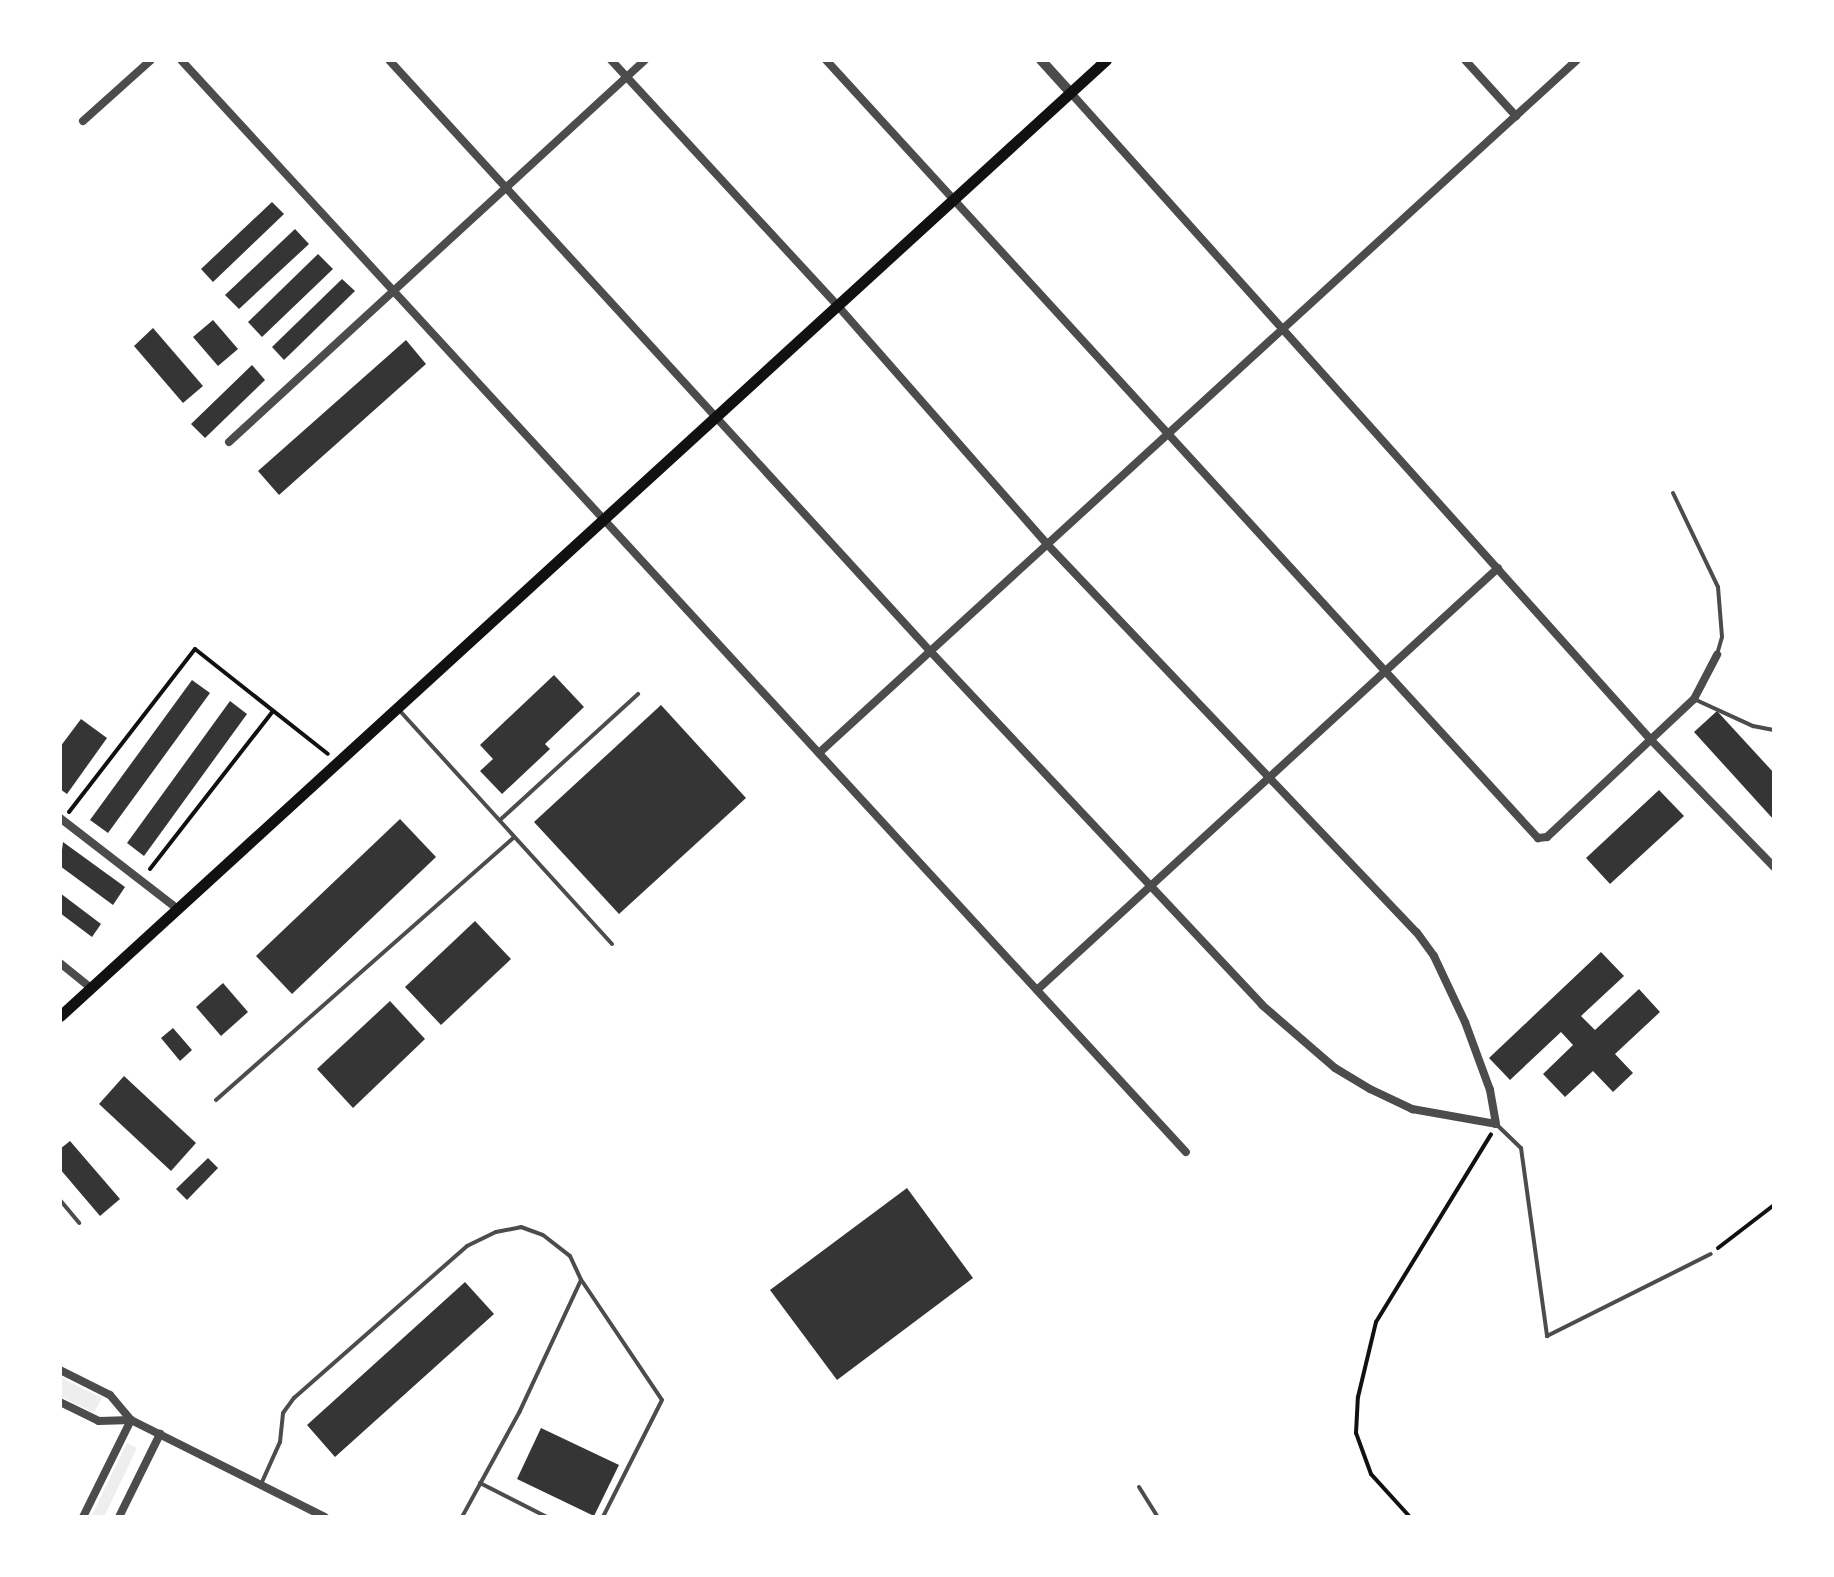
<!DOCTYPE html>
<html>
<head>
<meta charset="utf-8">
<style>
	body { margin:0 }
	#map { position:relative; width:1834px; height:1577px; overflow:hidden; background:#fff; font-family:"Nunito Sans",sans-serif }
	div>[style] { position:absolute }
	.green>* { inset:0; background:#eee }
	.building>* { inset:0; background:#353535 }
	.path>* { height:4px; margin:-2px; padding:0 2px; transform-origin:2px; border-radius:2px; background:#111 }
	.service>* { height:4px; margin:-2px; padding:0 2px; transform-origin:2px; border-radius:2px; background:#4c4c4c }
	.minor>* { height:8px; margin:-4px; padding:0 4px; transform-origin:4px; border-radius:4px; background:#4c4c4c }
	.tertiary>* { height:10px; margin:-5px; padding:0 5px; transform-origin:5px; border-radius:5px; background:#4c4c4c }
	.secondary>* { height:11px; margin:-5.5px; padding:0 5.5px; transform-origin:5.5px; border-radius:5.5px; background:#111 }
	span { translate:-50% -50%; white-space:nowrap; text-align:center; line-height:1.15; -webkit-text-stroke:10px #fff; paint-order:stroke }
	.frame { position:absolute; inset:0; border:62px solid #fff; pointer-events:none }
</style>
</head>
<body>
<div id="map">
	<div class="green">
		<div style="clip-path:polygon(60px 1377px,102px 1398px,94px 1413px,60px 1396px)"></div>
		<div style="clip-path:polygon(127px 1443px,137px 1448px,104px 1517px,91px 1517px)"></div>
	</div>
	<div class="building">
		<div style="clip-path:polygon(272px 202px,284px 214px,213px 282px,201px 269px)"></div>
		<div style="clip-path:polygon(295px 229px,309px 244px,239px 309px,225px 295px)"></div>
		<div style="clip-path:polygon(318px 254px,333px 269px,262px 337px,248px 322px)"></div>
		<div style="clip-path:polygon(342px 279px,355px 291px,284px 360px,272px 347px)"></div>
		<div style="clip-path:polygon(213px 320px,238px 349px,218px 366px,193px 337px)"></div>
		<div style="clip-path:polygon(153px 328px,203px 386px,183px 403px,134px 346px)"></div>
		<div style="clip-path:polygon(406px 340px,426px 364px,279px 495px,258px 471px)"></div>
		<div style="clip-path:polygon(252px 365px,265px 380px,205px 438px,191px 424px)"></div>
		<div style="clip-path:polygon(554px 675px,584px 707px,545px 744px,550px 749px,502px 794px,480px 771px,493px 759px,480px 745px)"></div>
		<div style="clip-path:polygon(192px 680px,210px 693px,108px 833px,90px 820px)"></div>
		<div style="clip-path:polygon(230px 701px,247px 714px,144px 856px,127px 843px)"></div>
		<div style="clip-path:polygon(661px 705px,746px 798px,619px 914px,534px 822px)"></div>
		<div style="clip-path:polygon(1717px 711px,1774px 773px,1774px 820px,1694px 732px)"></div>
		<div style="clip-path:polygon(81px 719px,107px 738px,67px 794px,60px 789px,60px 747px)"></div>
		<div style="clip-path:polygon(1659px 790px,1684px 816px,1610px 884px,1586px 858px)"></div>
		<div style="clip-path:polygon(400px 819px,436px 857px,292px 994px,256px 956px)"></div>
		<div style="clip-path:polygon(63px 842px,125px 887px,113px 905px,60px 866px)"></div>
		<div style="clip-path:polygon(60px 893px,101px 924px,92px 937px,60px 913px)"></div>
		<div style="clip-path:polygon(475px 921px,511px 959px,441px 1025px,405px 987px)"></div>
		<div style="clip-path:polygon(1601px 952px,1624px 976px,1581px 1016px,1595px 1030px,1639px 989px,1660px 1012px,1615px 1054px,1633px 1073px,1613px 1092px,1593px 1071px,1565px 1097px,1543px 1074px,1573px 1045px,1561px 1032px,1510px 1080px,1489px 1058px)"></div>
		<div style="clip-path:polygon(223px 983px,248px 1012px,221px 1036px,196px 1007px)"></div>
		<div style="clip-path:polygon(390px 1001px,425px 1039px,353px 1108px,317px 1069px)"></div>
		<div style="clip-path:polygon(173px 1028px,192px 1050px,180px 1061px,161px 1038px)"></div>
		<div style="clip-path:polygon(124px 1076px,196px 1143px,171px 1171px,99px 1104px)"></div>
		<div style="clip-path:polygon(70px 1141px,120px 1199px,100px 1216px,60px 1169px,60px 1149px)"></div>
		<div style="clip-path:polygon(208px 1158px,218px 1168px,187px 1200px,176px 1189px)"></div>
		<div style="clip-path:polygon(907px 1188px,973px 1278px,837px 1380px,770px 1290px)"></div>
		<div style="clip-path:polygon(465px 1282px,494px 1314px,335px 1457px,307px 1425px)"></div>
		<div style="clip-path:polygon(541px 1428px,619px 1465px,594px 1516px,517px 1479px)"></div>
	</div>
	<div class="path">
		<div style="left:69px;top:812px;width:206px;rotate:-52.3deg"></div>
		<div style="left:195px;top:649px;width:169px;rotate:38.3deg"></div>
		<div style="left:150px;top:869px;width:200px;rotate:-52.1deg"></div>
		<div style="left:1718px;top:1248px;width:71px;rotate:-37.5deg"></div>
		<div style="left:1410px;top:1517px;width:58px;rotate:-132.2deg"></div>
		<div style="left:1371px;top:1474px;width:44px;rotate:-110.1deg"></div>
		<div style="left:1356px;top:1433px;width:36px;rotate:-87deg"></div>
		<div style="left:1358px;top:1397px;width:77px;rotate:-76.5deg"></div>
		<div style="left:1376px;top:1322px;width:220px;rotate:-58.5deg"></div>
	</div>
	<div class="service">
		<div style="left:1673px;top:493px;width:104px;rotate:64.4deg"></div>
		<div style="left:1718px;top:587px;width:50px;rotate:85.4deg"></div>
		<div style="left:1722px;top:637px;width:19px;rotate:106deg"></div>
		<div style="left:1694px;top:699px;width:65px;rotate:24.6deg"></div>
		<div style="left:1753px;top:726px;width:21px;rotate:11deg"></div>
		<div style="left:400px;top:711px;width:315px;rotate:47.7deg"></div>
		<div style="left:500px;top:820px;width:187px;rotate:-42.4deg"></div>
		<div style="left:216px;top:1100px;width:397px;rotate:-41.4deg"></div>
		<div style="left:1496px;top:1124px;width:35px;rotate:44deg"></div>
		<div style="left:1521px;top:1148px;width:190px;rotate:82.1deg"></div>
		<div style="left:1547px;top:1336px;width:183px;rotate:-26.6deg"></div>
		<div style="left:60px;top:1200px;width:30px;rotate:50deg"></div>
		<div style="left:582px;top:1281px;width:143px;rotate:56.1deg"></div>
		<div style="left:662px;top:1400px;width:131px;rotate:116.8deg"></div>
		<div style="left:262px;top:1482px;width:44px;rotate:-65.8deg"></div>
		<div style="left:280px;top:1442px;width:29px;rotate:-84deg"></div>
		<div style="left:283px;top:1413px;width:19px;rotate:-54deg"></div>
		<div style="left:294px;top:1398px;width:230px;rotate:-41.3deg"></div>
		<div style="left:467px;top:1246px;width:32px;rotate:-26deg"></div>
		<div style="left:496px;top:1232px;width:25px;rotate:-11deg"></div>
		<div style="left:521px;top:1227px;width:23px;rotate:20deg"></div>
		<div style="left:543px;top:1235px;width:34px;rotate:38deg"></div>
		<div style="left:570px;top:1256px;width:26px;rotate:65deg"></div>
		<div style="left:581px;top:1280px;width:145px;rotate:115deg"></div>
		<div style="left:520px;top:1411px;width:121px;rotate:118.7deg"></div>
		<div style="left:480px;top:1483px;width:75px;rotate:26.9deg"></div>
		<div style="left:1139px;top:1487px;width:36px;rotate:58deg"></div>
	</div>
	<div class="minor">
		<div style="left:181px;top:60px;width:1484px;rotate:47.38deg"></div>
		<div style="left:389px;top:60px;width:801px;rotate:47.53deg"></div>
		<div style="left:930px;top:651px;width:485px;rotate:46.8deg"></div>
		<div style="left:1262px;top:1005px;width:96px;rotate:40.8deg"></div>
		<div style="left:1335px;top:1068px;width:41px;rotate:31deg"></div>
		<div style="left:1370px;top:1089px;width:47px;rotate:25.5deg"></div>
		<div style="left:1412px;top:1109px;width:85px;rotate:10.1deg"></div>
		<div style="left:1496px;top:1124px;width:35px;rotate:-100deg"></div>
		<div style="left:1490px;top:1090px;width:72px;rotate:-110.2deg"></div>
		<div style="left:1465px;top:1022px;width:73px;rotate:-115.2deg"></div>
		<div style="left:1434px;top:956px;width:29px;rotate:-126deg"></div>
		<div style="left:1417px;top:933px;width:537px;rotate:-133.57deg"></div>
		<div style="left:1047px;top:544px;width:317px;rotate:-131.3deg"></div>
		<div style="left:838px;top:306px;width:335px;rotate:-132.7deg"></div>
		<div style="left:826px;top:60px;width:1055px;rotate:47.54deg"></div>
		<div style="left:1538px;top:838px;width:9px;rotate:-6deg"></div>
		<div style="left:1547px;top:837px;width:202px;rotate:-43.2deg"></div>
		<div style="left:1694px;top:699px;width:50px;rotate:-62.4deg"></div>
		<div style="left:1465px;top:60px;width:76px;rotate:47.7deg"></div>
		<div style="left:1070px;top:92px;width:870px;rotate:48.12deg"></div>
		<div style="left:1651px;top:740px;width:177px;rotate:45.9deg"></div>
		<div style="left:83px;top:121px;width:91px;rotate:-41.9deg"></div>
		<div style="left:229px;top:442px;width:565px;rotate:-42.56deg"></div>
		<div style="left:819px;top:753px;width:1027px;rotate:-42.44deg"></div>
		<div style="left:60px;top:818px;width:150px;rotate:37.7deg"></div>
		<div style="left:60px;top:963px;width:40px;rotate:39deg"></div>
		<div style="left:1037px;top:990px;width:625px;rotate:-42.47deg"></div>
		<div style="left:60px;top:1370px;width:56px;rotate:26.6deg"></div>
		<div style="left:110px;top:1395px;width:33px;rotate:50deg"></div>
		<div style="left:131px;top:1420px;width:217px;rotate:26.6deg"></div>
		<div style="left:60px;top:1402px;width:43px;rotate:26deg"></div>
		<div style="left:99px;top:1421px;width:32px;rotate:-2deg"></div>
		<div style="left:83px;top:1517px;width:108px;rotate:-63.7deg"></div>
		<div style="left:119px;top:1517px;width:93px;rotate:-63.7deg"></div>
	</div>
	<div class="tertiary">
		<div style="left:1041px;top:60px;width:43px;rotate:47.8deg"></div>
	</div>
	<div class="secondary">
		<div style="left:60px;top:1016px;width:1417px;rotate:-42.43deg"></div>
	</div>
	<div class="frame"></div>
</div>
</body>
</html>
